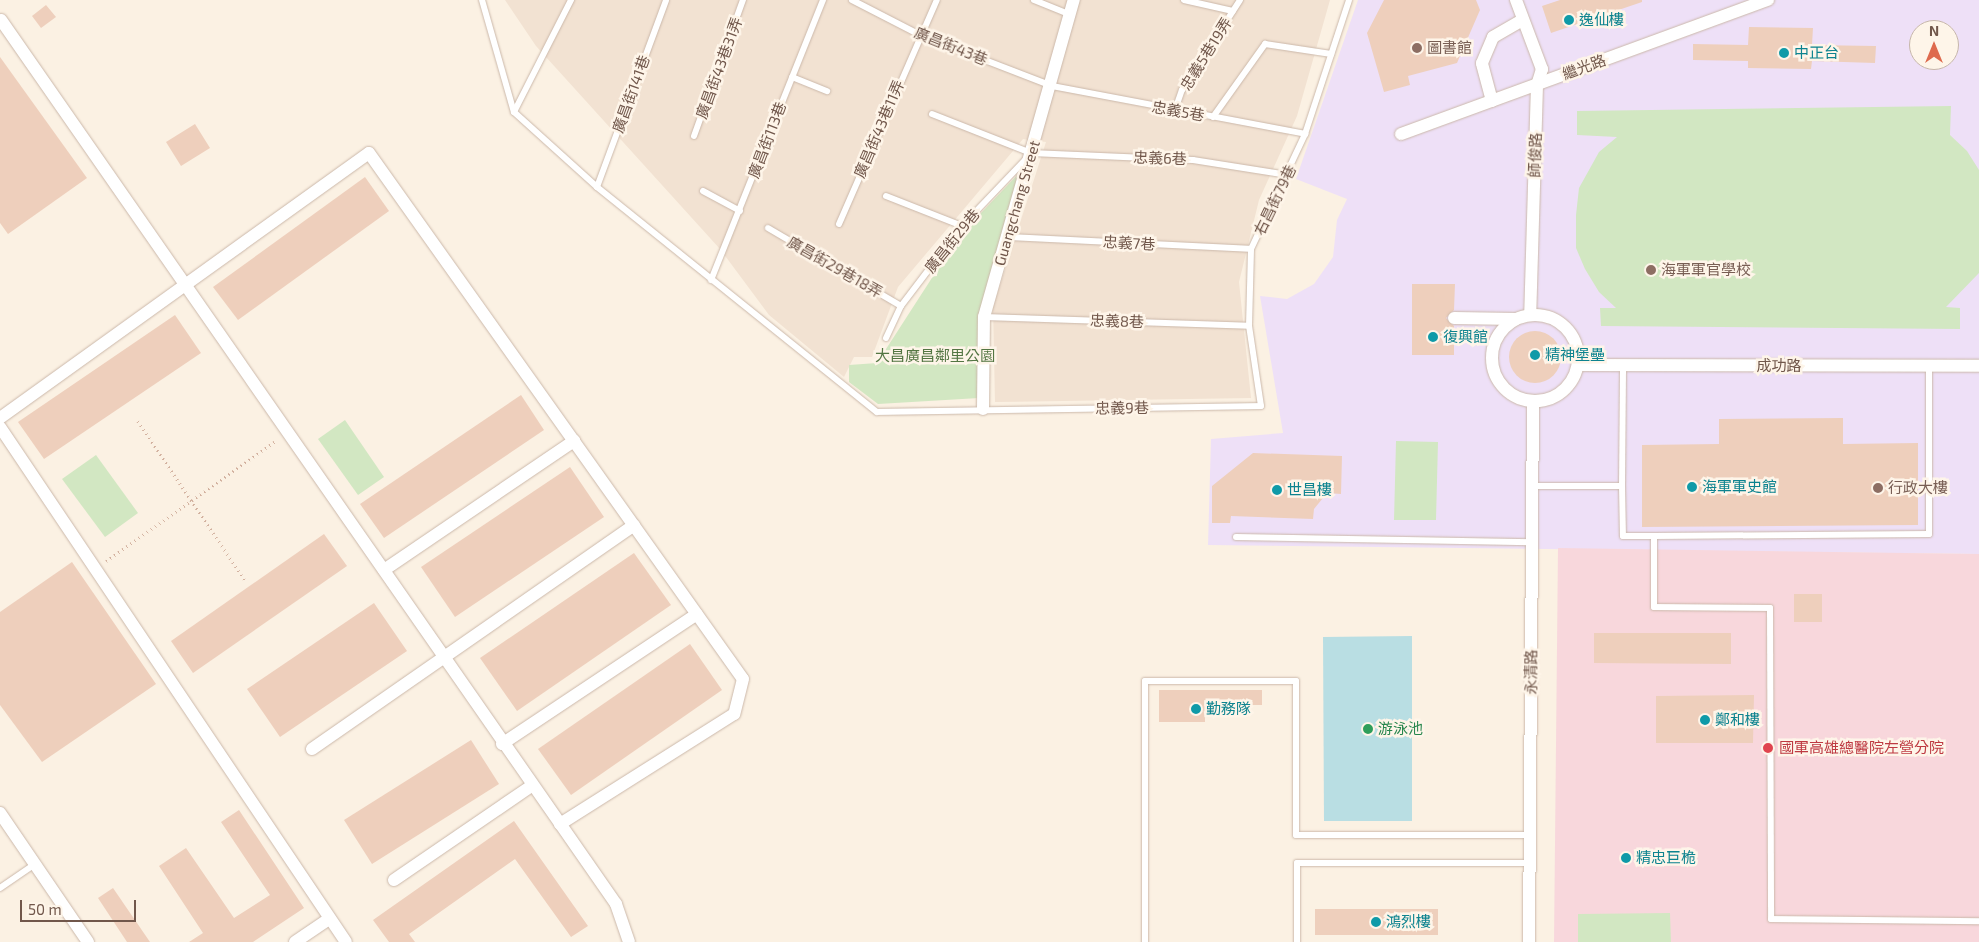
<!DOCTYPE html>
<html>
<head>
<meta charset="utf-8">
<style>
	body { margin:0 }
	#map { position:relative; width:1979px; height:942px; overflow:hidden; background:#fbf1e3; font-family:"Exo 2","Noto Sans TC",sans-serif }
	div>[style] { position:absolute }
	.residential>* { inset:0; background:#f2e2d2 }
	.education>* { inset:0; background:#eee0f7 }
	.medical>* { inset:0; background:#f8d7dc }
	.green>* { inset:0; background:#d2e7c2 }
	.water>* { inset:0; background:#b9dee3 }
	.building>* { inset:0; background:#eecfbc }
	.round { border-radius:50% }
	.path>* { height:2.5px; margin-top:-1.25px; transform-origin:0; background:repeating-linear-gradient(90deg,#d3b2a0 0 1px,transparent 0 5px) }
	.roads { filter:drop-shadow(0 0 1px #cbb8aa) drop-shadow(0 0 1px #cbb8aa) }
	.lane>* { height:6px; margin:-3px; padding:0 3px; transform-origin:3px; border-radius:3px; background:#fff }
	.street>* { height:12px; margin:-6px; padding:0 6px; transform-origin:6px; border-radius:6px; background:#fff }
	.street>.ring { margin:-6px; padding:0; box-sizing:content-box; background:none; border:12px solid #fff; border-radius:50% }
	.dots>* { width:14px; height:14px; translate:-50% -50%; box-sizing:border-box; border:2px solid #fef5e9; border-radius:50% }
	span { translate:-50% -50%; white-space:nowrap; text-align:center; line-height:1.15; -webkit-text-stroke:5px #fef5e9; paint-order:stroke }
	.culture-label { font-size:15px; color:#0d838f }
	.left { translate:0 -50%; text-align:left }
	.street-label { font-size:15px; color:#71574b }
	.education-label { font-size:15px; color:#785e54 }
	.park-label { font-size:15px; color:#547643 }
	.leisure-label { font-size:15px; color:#27864d }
	.health-label { font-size:15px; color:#be3a42 }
	.north { position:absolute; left:1909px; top:20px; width:50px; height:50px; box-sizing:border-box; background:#fef5e9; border:1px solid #c6b6aa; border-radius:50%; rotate:0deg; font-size:14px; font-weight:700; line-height:20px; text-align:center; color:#71574b }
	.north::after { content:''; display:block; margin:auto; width:18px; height:22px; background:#de6a4e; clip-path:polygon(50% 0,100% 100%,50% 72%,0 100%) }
	.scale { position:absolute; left:20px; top:900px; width:116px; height:22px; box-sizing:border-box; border:2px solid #71574b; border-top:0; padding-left:6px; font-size:15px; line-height:18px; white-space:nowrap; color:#71574b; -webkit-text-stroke:4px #fef5e9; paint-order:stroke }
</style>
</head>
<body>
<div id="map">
	<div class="residential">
		<div style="clip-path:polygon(505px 0,1330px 0,1297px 116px,1259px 200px,1239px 282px,1251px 398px,995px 402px,993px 307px,1046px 142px,1023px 139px,898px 287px,872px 357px,854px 357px,844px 377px,769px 315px,720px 249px,536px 46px)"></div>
	</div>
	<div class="education">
		<div style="clip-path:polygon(evenodd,1358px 0,1979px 0,1979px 554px,1208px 545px,1211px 439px,1283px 433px,1260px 296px,1287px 299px,1314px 284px,1333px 257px,1337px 220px,1347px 199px,1296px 179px,1358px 0,1919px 30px,1949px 30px,1949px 60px,1919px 60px,1919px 30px)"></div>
	</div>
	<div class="medical">
		<div style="clip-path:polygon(1558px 548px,1979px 554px,1979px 942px,1554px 942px)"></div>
	</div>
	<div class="green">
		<div style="clip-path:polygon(1951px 106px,1950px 135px,1967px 151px,1979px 170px,1979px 273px,1946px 307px,1960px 308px,1960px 329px,1601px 326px,1600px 308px,1616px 308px,1599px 292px,1585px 269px,1576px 248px,1576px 215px,1579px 188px,1599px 152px,1617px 137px,1577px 135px,1577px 111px)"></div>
		<div style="clip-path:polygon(1021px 171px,980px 316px,979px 398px,878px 404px,849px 382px,849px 365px,877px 363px,959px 236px)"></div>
		<div style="clip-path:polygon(345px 420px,384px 477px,358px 495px,318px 439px)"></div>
		<div style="clip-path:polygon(1396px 441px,1438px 442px,1436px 520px,1394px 520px)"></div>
		<div style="clip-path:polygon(96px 455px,138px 513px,105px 537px,62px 479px)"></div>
		<div style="clip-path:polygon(1670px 913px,1671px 942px,1578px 942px,1578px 914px)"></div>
	</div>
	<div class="water">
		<div style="clip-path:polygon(1412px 636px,1412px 821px,1324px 821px,1323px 637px)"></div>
	</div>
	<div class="building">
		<div style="clip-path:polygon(1384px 0,1476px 0,1480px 10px,1457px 63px,1408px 76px,1410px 85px,1384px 92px,1367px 33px)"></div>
		<div style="clip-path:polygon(1560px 0,1642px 0,1642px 2px,1551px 33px,1542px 6px)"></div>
		<div style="clip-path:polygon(46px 5px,56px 17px,41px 28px,32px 16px)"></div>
		<div style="clip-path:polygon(1749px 27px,1813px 28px,1812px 45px,1876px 46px,1875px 63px,1812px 61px,1811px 69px,1748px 68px,1748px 61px,1693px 60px,1693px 44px,1748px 45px)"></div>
		<div style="clip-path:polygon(0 57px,87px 178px,8px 234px,0 223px)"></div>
		<div style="clip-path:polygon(195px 124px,210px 148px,181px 166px,166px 142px)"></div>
		<div style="clip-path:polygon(365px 177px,389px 211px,238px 320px,213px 287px)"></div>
		<div style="clip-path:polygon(1412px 284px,1455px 284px,1454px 310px,1446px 318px,1454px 326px,1454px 355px,1412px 355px)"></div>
		<div style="clip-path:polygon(175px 315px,201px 353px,44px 459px,18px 422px)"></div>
		<div class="round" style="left:1509px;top:331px;width:52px;height:52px"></div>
		<div style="clip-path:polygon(521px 395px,544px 430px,384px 538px,360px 504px)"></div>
		<div style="clip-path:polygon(1843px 418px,1843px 444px,1918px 443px,1918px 525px,1642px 527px,1642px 445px,1719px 444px,1719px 419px)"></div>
		<div style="clip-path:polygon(1253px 453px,1342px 456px,1341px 494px,1327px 493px,1314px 509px,1313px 519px,1231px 516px,1230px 523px,1212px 523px,1212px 486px)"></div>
		<div style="clip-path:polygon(570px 467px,604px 517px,455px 617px,421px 567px)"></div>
		<div style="clip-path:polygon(324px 534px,347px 566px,193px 673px,171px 641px)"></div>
		<div style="clip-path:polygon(634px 553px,671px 605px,517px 711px,480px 658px)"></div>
		<div style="clip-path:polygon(72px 562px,156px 684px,42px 762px,0 705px,0 612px)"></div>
		<div style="clip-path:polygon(1794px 594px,1822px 594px,1822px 622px,1794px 622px)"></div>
		<div style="clip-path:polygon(374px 603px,407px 651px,280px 737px,247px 689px)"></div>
		<div style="clip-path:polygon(1594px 633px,1731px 633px,1731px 664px,1594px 663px)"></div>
		<div style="clip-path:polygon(690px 644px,722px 690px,571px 795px,538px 749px)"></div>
		<div style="clip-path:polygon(1159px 690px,1262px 690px,1262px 705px,1233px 705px,1233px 713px,1205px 713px,1205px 722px,1159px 722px)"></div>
		<div style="clip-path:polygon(1754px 695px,1753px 743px,1656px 743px,1656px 696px)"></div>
		<div style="clip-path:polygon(471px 740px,499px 784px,372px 864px,344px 820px)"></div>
		<div style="clip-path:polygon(239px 810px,304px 908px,253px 942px,189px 942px,203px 933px,159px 866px,186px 848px,234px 918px,270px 895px,221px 822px)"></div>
		<div style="clip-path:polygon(514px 821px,588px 926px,571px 937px,515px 859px,409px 934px,415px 942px,389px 942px,373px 920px)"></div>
		<div style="clip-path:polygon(113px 888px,150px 942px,127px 942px,98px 898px)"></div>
		<div style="clip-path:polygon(1315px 909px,1438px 909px,1438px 935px,1315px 935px)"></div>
	</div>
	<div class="path">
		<div style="left:138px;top:421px;width:194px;rotate:56.1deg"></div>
		<div style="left:106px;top:561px;width:209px;rotate:-35.3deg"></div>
	</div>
	<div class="roads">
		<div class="lane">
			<div style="left:482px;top:0;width:116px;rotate:74.1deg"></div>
			<div style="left:514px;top:112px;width:112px;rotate:42.1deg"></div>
			<div style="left:597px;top:187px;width:359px;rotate:38.8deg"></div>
			<div style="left:877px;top:412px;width:384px;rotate:-0.9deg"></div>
			<div style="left:1261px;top:406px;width:81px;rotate:-98.5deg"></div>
			<div style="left:1249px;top:326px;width:77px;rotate:-88.5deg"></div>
			<div style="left:1251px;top:249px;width:127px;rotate:-64.8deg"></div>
			<div style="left:1305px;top:134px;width:141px;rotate:-71.8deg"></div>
			<div style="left:852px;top:0;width:76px;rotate:27.2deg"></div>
			<div style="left:920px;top:35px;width:142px;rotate:21.1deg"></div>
			<div style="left:1052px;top:86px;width:258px;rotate:10.7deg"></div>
			<div style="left:1034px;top:0;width:40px;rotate:22deg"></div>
			<div style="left:1184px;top:0;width:50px;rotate:12.7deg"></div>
			<div style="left:792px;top:77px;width:38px;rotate:22deg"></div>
			<div style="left:1175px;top:110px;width:21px;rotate:-71deg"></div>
			<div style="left:1182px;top:90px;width:107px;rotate:-57.2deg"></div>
			<div style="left:514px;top:112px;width:126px;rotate:-63deg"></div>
			<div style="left:932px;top:114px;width:106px;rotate:21.5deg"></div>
			<div style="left:1031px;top:153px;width:162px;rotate:2.5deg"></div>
			<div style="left:1193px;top:160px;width:96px;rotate:9deg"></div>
			<div style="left:1213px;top:117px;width:90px;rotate:-54.5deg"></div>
			<div style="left:1265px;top:44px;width:67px;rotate:8.6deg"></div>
			<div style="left:694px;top:136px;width:145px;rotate:-70.2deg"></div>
			<div style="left:597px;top:187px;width:199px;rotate:-69.7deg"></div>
			<div style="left:703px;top:191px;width:42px;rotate:28.4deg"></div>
			<div style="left:886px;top:196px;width:82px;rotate:21.5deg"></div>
			<div style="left:839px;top:224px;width:244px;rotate:-66.4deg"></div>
			<div style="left:768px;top:228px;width:154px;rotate:30.4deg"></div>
			<div style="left:1007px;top:237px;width:244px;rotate:2.8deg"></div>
			<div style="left:711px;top:280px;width:302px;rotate:-68.2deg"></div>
			<div style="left:984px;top:317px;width:265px;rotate:1.9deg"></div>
			<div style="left:886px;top:338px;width:35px;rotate:-65deg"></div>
			<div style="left:901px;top:306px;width:101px;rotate:-52.7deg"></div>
			<div style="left:962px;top:226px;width:94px;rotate:-46.3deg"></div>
			<div style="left:1532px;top:486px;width:90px"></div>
			<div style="left:1622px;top:486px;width:50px;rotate:88.9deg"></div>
			<div style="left:1623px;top:536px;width:31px"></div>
			<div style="left:1654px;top:536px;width:71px;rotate:90deg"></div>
			<div style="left:1654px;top:607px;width:116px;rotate:0.5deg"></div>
			<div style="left:1770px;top:608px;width:311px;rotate:89.8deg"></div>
			<div style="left:1771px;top:919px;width:208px;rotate:0.6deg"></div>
			<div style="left:1622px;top:486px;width:121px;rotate:-89.5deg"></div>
			<div style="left:1654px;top:536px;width:275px;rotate:-0.4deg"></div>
			<div style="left:1929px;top:534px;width:168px;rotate:-90deg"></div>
			<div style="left:1236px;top:537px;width:296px;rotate:1deg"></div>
			<div style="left:0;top:888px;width:42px;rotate:-34.4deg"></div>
			<div style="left:1145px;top:942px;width:261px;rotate:-90deg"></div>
			<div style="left:1145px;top:681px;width:151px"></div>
			<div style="left:1296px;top:681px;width:154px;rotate:90deg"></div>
			<div style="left:1296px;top:835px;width:234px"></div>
			<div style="left:1297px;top:942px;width:79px;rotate:-90deg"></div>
			<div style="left:1297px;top:863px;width:233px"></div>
		</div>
		<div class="street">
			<div style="left:1516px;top:0;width:74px;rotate:69.4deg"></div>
			<div style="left:1542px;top:69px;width:17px;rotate:107deg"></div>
			<div style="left:1537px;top:85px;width:230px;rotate:91.7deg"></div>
			<div style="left:1px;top:20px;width:1077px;rotate:55.17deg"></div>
			<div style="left:616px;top:904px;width:40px;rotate:71.1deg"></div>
			<div style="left:1492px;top:101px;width:39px;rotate:-105deg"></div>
			<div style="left:1482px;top:63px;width:28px;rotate:-67deg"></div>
			<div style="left:1493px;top:37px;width:34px;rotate:-30deg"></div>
			<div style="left:1401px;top:134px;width:391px;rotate:-20.1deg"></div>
			<div class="ring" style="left:1492px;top:315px;width:74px;height:74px"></div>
			<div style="left:1454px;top:318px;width:62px;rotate:0.9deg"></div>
			<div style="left:1579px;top:365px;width:400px;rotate:0.1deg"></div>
			<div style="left:983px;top:409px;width:92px;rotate:-89.4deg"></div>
			<div style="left:984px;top:317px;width:330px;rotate:-74.2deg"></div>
			<div style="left:0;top:418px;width:454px;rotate:-35.7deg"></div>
			<div style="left:369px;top:153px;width:645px;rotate:54.59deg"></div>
			<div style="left:743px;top:679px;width:36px;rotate:104deg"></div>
			<div style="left:734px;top:714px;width:206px;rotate:147.7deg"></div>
			<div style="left:0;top:427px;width:620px;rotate:56.11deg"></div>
			<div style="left:384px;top:570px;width:230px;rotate:-34.2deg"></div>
			<div style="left:502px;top:744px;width:234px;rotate:-33.7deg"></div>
			<div style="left:312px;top:749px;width:392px;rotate:-34.8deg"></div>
			<div style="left:0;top:813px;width:156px;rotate:55.7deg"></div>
			<div style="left:394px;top:880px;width:168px;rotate:-34.4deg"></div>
			<div style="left:295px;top:942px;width:41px;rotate:-34.1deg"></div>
			<div style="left:1529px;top:942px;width:540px;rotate:-89.58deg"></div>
		</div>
	</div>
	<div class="dots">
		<div style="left:1569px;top:20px;background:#0f9aa8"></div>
		<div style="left:1417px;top:48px;background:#8d6e63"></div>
		<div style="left:1784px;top:53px;background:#0f9aa8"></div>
		<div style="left:1651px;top:270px;background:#8d6e63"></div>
		<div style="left:1433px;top:337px;background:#0f9aa8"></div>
		<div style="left:1535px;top:355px;background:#0f9aa8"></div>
		<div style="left:1692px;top:487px;background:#0f9aa8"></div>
		<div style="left:1878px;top:488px;background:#8d6e63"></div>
		<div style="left:1277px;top:490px;background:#0f9aa8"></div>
		<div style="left:1196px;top:709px;background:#0f9aa8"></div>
		<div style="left:1705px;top:720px;background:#0f9aa8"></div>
		<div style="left:1368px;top:729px;background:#2e9e5b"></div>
		<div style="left:1768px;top:748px;background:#e0444e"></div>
		<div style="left:1626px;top:858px;background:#0f9aa8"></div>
		<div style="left:1376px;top:922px;background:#0f9aa8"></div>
	</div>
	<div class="culture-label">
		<span class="left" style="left:1579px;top:20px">逸仙樓</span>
		<span class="left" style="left:1794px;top:53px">中正台</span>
		<span class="left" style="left:1443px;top:337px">復興館</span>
		<span class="left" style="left:1545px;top:355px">精神堡壘</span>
		<span class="left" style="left:1702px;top:487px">海軍軍史館</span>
		<span class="left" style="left:1287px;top:490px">世昌樓</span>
		<span class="left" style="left:1206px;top:709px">勤務隊</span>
		<span class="left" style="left:1715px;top:720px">鄭和樓</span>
		<span class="left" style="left:1636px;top:858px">精忠巨桅</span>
		<span class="left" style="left:1386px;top:922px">鴻烈樓</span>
	</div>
	<div class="street-label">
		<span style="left:951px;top:46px;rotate:22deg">廣昌街43巷</span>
		<span style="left:1206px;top:54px;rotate:-58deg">忠義5巷19弄</span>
		<span style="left:1584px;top:67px;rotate:-20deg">繼光路</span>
		<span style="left:719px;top:68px;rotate:-70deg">廣昌街43巷31弄</span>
		<span style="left:631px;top:94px;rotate:-70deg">廣昌街141巷</span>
		<span style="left:1178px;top:111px;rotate:10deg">忠義5巷</span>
		<span style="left:879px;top:129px;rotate:-67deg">廣昌街43巷11弄</span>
		<span style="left:767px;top:140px;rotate:-69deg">廣昌街113巷</span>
		<span style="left:1535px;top:155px;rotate:-88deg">師俊路</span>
		<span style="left:1160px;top:158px;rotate:2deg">忠義6巷</span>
		<span style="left:1275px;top:200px;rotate:-64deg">右昌街79巷</span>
		<span style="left:1017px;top:203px;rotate:-74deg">Guangchang Street</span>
		<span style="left:952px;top:241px;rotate:-51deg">廣昌街29巷</span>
		<span style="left:1129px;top:243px;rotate:3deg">忠義7巷</span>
		<span style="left:835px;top:267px;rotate:30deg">廣昌街29巷18弄</span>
		<span style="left:1117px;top:321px;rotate:2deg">忠義8巷</span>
		<span style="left:1779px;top:366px">成功路</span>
		<span style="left:1122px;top:408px;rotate:-1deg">忠義9巷</span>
		<span style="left:1531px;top:672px;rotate:-90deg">永清路</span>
	</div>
	<div class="education-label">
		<span class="left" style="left:1427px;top:48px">圖書館</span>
		<span class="left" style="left:1661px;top:270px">海軍軍官學校</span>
		<span class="left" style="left:1888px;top:488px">行政大樓</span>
	</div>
	<div class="park-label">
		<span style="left:935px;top:356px">大昌廣昌鄰里公園</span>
	</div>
	<div class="leisure-label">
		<span class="left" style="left:1378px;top:729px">游泳池</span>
	</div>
	<div class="health-label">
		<span class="left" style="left:1779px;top:748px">國軍高雄總醫院左營分院</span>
	</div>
	<div class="north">N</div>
	<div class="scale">50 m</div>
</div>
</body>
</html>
